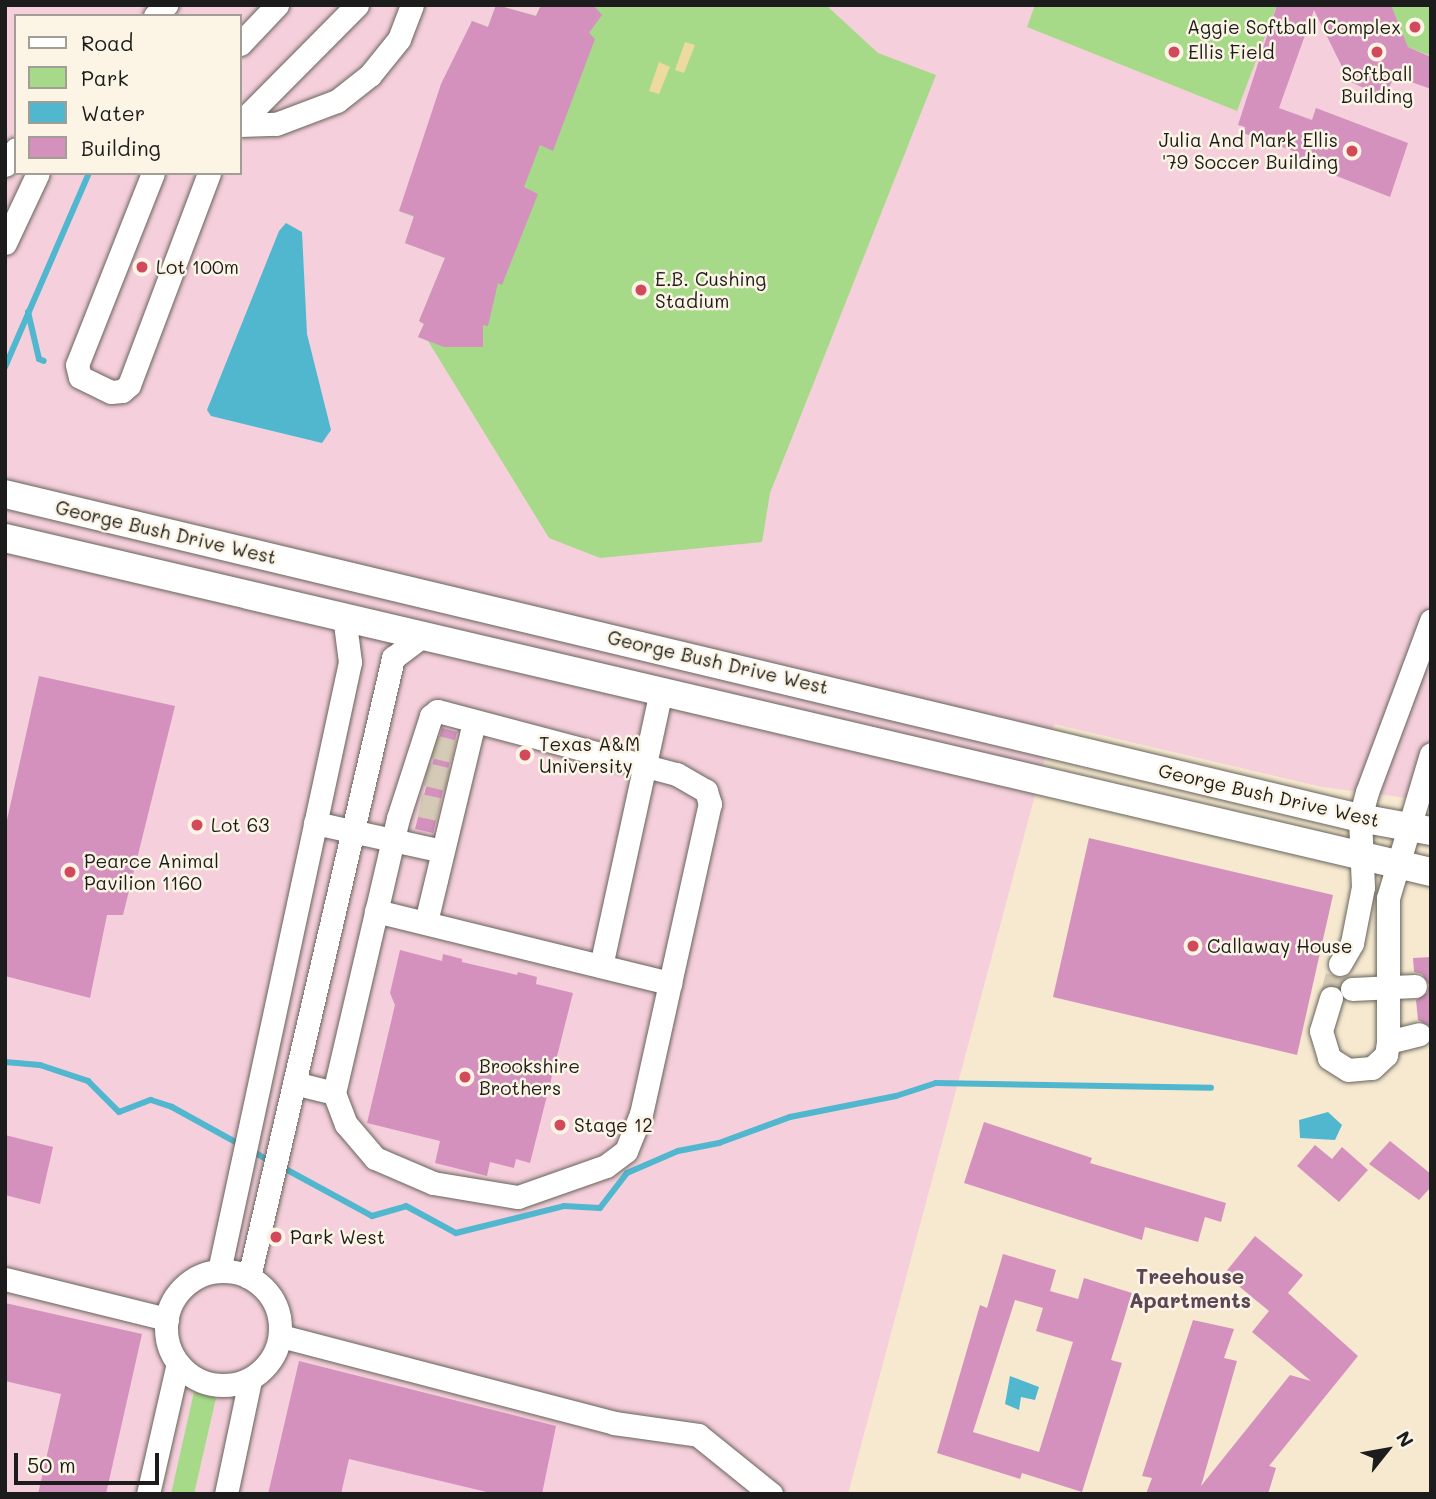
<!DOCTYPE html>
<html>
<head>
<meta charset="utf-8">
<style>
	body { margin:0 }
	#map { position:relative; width:1436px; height:1499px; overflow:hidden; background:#f6e9d0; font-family:Mali,sans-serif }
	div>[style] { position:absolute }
	.built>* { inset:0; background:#f5cfdb }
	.green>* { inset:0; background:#a6da89 }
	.sand>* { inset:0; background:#eeda9e }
	.water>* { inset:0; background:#50b7cf }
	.stream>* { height:6px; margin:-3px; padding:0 3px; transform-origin:3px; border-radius:3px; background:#50b7cf }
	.building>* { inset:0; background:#d491be }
	.minor-tunnel>* { height:23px; margin-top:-11.5px; transform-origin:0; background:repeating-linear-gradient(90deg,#d5cab5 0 23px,transparent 0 34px) }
	.roads { filter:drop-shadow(0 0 2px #68645b) drop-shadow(0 0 2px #68645b) }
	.minor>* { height:23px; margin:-11.5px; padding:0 11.5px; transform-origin:11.5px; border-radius:11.5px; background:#fff }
	.minor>.ring { margin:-11.5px; padding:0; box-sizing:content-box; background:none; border:23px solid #fff; border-radius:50% }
	.major>* { height:28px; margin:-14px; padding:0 14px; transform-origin:14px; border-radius:14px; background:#fff }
	.dots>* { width:19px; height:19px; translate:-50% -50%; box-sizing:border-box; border:4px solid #fcf5e5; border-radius:50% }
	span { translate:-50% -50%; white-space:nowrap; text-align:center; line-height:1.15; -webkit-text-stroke:5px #fcf5e5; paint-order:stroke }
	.poi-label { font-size:19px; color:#1c1c1c }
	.right { translate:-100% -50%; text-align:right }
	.left { translate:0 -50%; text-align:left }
	.street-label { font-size:19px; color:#1c1c1c }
	.neighbourhood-label { font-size:21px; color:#5c4555; font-weight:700 }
	.frame { position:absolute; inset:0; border:7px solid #1c1c1c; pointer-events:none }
	.legend { position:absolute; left:14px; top:14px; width:228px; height:161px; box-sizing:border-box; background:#fcf5e5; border:2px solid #a29e95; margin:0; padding:9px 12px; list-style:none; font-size:21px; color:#1c1c1c }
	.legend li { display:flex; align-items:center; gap:14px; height:35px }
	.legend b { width:35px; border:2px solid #a29e95 }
	.north { position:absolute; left:1352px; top:1415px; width:70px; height:70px; -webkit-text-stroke:5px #fcf5e5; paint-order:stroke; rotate:59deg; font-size:19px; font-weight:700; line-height:28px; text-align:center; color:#1c1c1c }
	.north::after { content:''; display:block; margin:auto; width:24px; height:32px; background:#1c1c1c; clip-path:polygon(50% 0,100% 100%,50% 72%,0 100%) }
	.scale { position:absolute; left:14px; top:1453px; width:145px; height:32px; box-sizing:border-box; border:4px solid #1c1c1c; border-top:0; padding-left:9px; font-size:21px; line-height:24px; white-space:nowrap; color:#1c1c1c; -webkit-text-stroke:5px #fcf5e5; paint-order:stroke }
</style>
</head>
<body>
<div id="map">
	<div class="built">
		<div style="clip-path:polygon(evenodd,5px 5px,1431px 5px,1431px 801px,1322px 787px,1054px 724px,848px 1494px,5px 1494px,5px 5px,16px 16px,240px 16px,240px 173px,16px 173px,16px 16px)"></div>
	</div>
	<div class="green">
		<div style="clip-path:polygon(496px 5px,536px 16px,541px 5px,826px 5px,878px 53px,936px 75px,770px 493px,762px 542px,600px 558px,549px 538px,428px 341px,418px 337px,424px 324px,419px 321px,445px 258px,405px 243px,414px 217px,399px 211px,472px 21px,488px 27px)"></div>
		<div style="clip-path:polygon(1035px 5px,1277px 5px,1237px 111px,1027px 27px)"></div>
		<div style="clip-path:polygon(1431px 5px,1431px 56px,1408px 47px,1391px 6px)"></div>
		<div style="clip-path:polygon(194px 1392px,216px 1398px,194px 1494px,171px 1494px)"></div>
	</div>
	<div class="sand">
		<div style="clip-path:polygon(685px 42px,695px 45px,684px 73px,675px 70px)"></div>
		<div style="clip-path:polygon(659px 62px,670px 67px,659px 94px,649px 91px)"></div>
	</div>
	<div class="water">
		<div style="clip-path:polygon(286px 223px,302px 232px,307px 334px,331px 430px,322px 443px,211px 416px,207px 410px,279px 231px)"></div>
		<div style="clip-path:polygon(1328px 1112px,1342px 1125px,1335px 1140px,1300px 1138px,1299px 1120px)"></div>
		<div style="clip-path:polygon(1010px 1376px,1039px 1387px,1035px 1400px,1021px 1397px,1019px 1410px,1005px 1404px)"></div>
	</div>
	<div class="stream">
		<div style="left:28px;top:312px;width:48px;rotate:76.8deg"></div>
		<div style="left:39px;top:359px;width:5px;rotate:22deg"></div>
		<div style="left:5px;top:367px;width:211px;rotate:-66.6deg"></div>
		<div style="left:5px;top:1062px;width:35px;rotate:5deg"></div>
		<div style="left:40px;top:1065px;width:51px;rotate:18.4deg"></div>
		<div style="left:88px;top:1081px;width:44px;rotate:45deg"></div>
		<div style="left:119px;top:1112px;width:34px;rotate:-21deg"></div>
		<div style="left:151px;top:1100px;width:22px;rotate:18deg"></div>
		<div style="left:172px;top:1107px;width:112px;rotate:28.9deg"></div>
		<div style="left:280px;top:1166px;width:105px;rotate:28.5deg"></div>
		<div style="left:372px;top:1216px;width:35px;rotate:-16deg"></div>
		<div style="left:406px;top:1206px;width:57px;rotate:28.4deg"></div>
		<div style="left:456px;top:1233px;width:111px;rotate:-14deg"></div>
		<div style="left:564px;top:1206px;width:36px;rotate:3deg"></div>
		<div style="left:600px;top:1208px;width:44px;rotate:-52.4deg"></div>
		<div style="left:627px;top:1173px;width:56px;rotate:-23.3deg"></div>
		<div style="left:678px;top:1151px;width:42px;rotate:-11deg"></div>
		<div style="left:719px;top:1143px;width:76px;rotate:-20.1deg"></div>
		<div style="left:790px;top:1117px;width:108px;rotate:-11.2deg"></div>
		<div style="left:896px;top:1096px;width:42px;rotate:-18deg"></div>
		<div style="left:936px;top:1083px;width:275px;rotate:1deg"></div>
	</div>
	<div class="building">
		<div style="clip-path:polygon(496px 5px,536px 16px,541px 5px,593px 5px,602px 15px,589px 33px,595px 39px,553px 151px,540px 145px,524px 187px,538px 194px,502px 285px,498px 283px,488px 326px,483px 325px,483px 347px,444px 347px,418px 337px,424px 324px,419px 321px,445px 258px,405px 243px,414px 216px,399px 211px,441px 84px,472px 21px,488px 27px)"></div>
		<div style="clip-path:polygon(1277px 5px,1391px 5px,1408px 47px,1431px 57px,1431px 89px,1394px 76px,1385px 98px,1349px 81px,1314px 10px,1279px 108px,1312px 120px,1316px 108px,1408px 143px,1390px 197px,1296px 160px,1299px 153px,1243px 133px,1245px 127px,1238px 125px)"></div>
		<div style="clip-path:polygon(39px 676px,175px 706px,123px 915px,107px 915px,90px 998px,5px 976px,5px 829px)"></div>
		<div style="clip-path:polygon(442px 728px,457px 732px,433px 833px,415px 829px)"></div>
		<div style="clip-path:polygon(1089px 838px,1333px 895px,1297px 1055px,1053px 997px)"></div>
		<div style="clip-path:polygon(400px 950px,442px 961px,443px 954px,462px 959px,462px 962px,517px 975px,518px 972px,537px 977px,536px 984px,573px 993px,530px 1163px,516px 1159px,514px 1168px,490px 1162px,487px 1176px,435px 1163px,440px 1141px,367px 1123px,395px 1005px,390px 993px)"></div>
		<div style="clip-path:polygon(1431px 957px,1431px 1027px,1418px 1020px,1416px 1000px,1427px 993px,1429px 985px,1422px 974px,1414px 972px,1413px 958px)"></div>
		<div style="clip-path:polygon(984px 1122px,1092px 1158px,1090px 1163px,1226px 1203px,1221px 1222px,1205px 1217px,1198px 1242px,1145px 1227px,1142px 1240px,964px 1183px)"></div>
		<div style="clip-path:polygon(5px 1135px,53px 1147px,40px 1204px,5px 1195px)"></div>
		<div style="clip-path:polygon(1390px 1141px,1431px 1174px,1431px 1187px,1419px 1200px,1369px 1164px)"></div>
		<div style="clip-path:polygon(1315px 1145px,1332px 1159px,1342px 1147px,1368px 1170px,1339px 1202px,1297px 1166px)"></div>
		<div style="clip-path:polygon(1255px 1236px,1303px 1275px,1288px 1293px,1358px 1356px,1269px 1466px,1276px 1468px,1268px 1494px,1146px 1494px,1152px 1478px,1142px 1476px,1193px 1320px,1234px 1329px,1224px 1358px,1237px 1361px,1201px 1486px,1290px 1375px,1311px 1381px,1252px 1332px,1269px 1311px,1224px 1274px)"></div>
		<div style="clip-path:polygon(evenodd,1003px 1254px,1056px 1270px,1050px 1291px,1078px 1299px,1084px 1278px,1132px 1293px,1111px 1360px,1122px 1363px,1082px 1492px,1022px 1473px,1020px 1479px,937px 1453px,980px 1305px,987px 1308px,1003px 1254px,1015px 1300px,1043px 1308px,1036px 1331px,1073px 1342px,1039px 1452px,973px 1432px,1015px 1300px)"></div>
		<div style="clip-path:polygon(5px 1303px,142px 1334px,106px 1494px,38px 1494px,61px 1394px,5px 1381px)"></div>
		<div style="clip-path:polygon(299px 1361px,556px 1426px,542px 1494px,495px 1494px,349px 1459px,341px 1494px,268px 1494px)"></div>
	</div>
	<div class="minor-tunnel">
		<div style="left:433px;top:746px;width:21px;rotate:14deg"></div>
		<div style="left:426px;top:774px;width:22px;rotate:13deg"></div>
		<div style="left:420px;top:805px;width:19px;rotate:12deg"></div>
		<div style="left:1331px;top:998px;width:35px;rotate:-75deg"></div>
	</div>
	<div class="roads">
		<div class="minor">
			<div style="left:155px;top:16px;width:16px;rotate:-45deg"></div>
			<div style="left:240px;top:44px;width:54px;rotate:-46.5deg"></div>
			<div style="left:240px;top:123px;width:166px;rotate:-45.2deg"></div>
			<div style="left:240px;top:125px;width:36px;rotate:-2deg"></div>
			<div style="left:276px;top:124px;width:65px;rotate:-20.7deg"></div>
			<div style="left:337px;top:101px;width:42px;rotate:-38.2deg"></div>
			<div style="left:370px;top:75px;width:46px;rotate:-51.1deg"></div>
			<div style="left:399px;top:39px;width:36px;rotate:-69deg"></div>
			<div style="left:5px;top:165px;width:19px;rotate:-55deg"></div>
			<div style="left:153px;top:173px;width:206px;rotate:111.6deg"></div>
			<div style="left:77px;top:365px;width:12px;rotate:76deg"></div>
			<div style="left:80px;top:377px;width:34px;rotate:26deg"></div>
			<div style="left:111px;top:392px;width:11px;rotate:-5deg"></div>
			<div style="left:122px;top:391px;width:9px;rotate:-41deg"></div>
			<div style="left:129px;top:385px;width:227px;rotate:-69.3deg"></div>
			<div style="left:5px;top:243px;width:77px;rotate:-64.8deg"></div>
			<div style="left:315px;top:823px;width:130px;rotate:12.4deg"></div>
			<div style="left:376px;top:911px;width:303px;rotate:13.8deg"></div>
			<div style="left:426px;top:922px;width:206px;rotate:-76.5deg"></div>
			<div style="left:1340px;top:964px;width:24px;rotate:-60deg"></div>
			<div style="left:1352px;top:943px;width:57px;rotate:-78.9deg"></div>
			<div style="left:1363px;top:887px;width:69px;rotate:-92.5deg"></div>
			<div style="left:1360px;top:818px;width:27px;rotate:-75deg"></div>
			<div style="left:1367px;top:792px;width:183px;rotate:-69.5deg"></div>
			<div style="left:601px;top:966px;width:281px;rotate:-77.7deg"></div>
			<div style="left:1352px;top:989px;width:63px;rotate:-2.7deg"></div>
			<div style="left:1331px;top:998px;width:34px;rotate:107deg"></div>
			<div style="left:1321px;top:1031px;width:28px;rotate:73deg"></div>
			<div style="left:1329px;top:1058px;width:22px;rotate:32deg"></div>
			<div style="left:1348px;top:1070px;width:24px;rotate:-5deg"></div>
			<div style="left:1372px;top:1068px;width:19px;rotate:-43deg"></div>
			<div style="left:1386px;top:1055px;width:13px;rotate:-81deg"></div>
			<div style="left:1388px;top:1042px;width:144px;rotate:-90deg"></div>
			<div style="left:1388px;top:898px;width:150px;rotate:-73.4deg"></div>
			<div style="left:1388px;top:1042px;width:32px;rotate:-14deg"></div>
			<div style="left:294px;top:1083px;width:41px;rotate:14deg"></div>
			<div style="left:334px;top:1093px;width:33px;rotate:69deg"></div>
			<div style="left:346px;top:1124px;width:45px;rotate:49.5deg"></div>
			<div style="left:375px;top:1158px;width:63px;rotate:23.3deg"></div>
			<div style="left:433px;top:1183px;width:86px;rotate:9.4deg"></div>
			<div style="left:518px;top:1197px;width:93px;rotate:-19.4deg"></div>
			<div style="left:606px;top:1166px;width:25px;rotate:-37deg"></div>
			<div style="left:626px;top:1151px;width:40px;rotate:-68deg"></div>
			<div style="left:641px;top:1114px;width:318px;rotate:-77.5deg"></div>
			<div style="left:710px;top:804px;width:14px;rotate:-107deg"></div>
			<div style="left:706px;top:791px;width:34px;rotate:-150deg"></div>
			<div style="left:676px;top:774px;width:247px;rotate:-165.2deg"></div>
			<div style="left:437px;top:711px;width:8px;rotate:140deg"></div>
			<div style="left:431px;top:716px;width:107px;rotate:107.9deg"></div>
			<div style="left:398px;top:818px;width:282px;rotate:103.1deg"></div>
			<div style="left:219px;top:1271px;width:623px;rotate:-77.86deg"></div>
			<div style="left:350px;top:662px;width:46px;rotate:-97.4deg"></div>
			<div class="ring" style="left:166px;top:1271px;width:91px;height:91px"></div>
			<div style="left:249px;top:1277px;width:636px;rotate:-76.9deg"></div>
			<div style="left:393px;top:658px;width:39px;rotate:-37deg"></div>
			<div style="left:5px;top:1279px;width:167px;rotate:13.9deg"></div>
			<div style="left:281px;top:1336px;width:344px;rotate:14.6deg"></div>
			<div style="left:614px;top:1423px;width:85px;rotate:8.1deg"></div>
			<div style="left:698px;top:1435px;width:94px;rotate:38.9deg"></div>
			<div style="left:148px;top:1494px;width:134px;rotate:-77.1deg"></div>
			<div style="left:226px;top:1494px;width:116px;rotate:-78.1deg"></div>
		</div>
		<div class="major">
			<div style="left:5px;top:494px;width:1393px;rotate:13.45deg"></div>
			<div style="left:1360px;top:818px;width:72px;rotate:10.4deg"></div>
			<div style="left:5px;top:538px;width:1465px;rotate:13.18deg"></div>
		</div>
	</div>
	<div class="dots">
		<div style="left:1415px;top:27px;background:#d1495b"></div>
		<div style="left:1174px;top:52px;background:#d1495b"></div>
		<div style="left:1377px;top:52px;background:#d1495b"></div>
		<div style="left:1352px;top:151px;background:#d1495b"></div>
		<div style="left:142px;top:267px;background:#d1495b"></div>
		<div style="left:641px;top:290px;background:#d1495b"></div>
		<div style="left:525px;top:755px;background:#d1495b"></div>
		<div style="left:197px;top:825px;background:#d1495b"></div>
		<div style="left:70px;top:872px;background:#d1495b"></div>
		<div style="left:1193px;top:946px;background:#d1495b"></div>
		<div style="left:465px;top:1077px;background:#d1495b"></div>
		<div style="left:560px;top:1125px;background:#d1495b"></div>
		<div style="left:276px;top:1237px;background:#d1495b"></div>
	</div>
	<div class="poi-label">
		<span class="right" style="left:1401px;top:27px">Aggie Softball Complex</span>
		<span class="left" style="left:1188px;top:52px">Ellis Field</span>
		<span style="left:1377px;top:85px">Softball<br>Building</span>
		<span class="right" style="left:1338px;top:151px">Julia And Mark Ellis<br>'79 Soccer Building</span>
		<span class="left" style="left:156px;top:267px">Lot 100m</span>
		<span class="left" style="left:655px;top:290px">E.B. Cushing<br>Stadium</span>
		<span class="left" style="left:539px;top:755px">Texas A&amp;M<br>University</span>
		<span class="left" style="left:211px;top:825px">Lot 63</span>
		<span class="left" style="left:84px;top:872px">Pearce Animal<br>Pavilion 1160</span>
		<span class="left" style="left:1207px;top:946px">Callaway House</span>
		<span class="left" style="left:479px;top:1077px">Brookshire<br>Brothers</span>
		<span class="left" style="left:574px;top:1125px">Stage 12</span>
		<span class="left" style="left:290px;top:1237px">Park West</span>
	</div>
	<div class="street-label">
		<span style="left:166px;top:532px;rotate:13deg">George Bush Drive West</span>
		<span style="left:718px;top:662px;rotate:13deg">George Bush Drive West</span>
		<span style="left:1269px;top:795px;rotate:13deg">George Bush Drive West</span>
	</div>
	<div class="neighbourhood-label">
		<span style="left:1190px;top:1288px">Treehouse<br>Apartments</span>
	</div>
	<div class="frame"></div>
	<ul class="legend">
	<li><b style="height:9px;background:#fff"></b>Road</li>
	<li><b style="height:19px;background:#a6da89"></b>Park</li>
	<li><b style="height:19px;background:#50b7cf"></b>Water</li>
	<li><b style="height:19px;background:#d491be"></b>Building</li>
	</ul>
	<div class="north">N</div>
	<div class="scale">50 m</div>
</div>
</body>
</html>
